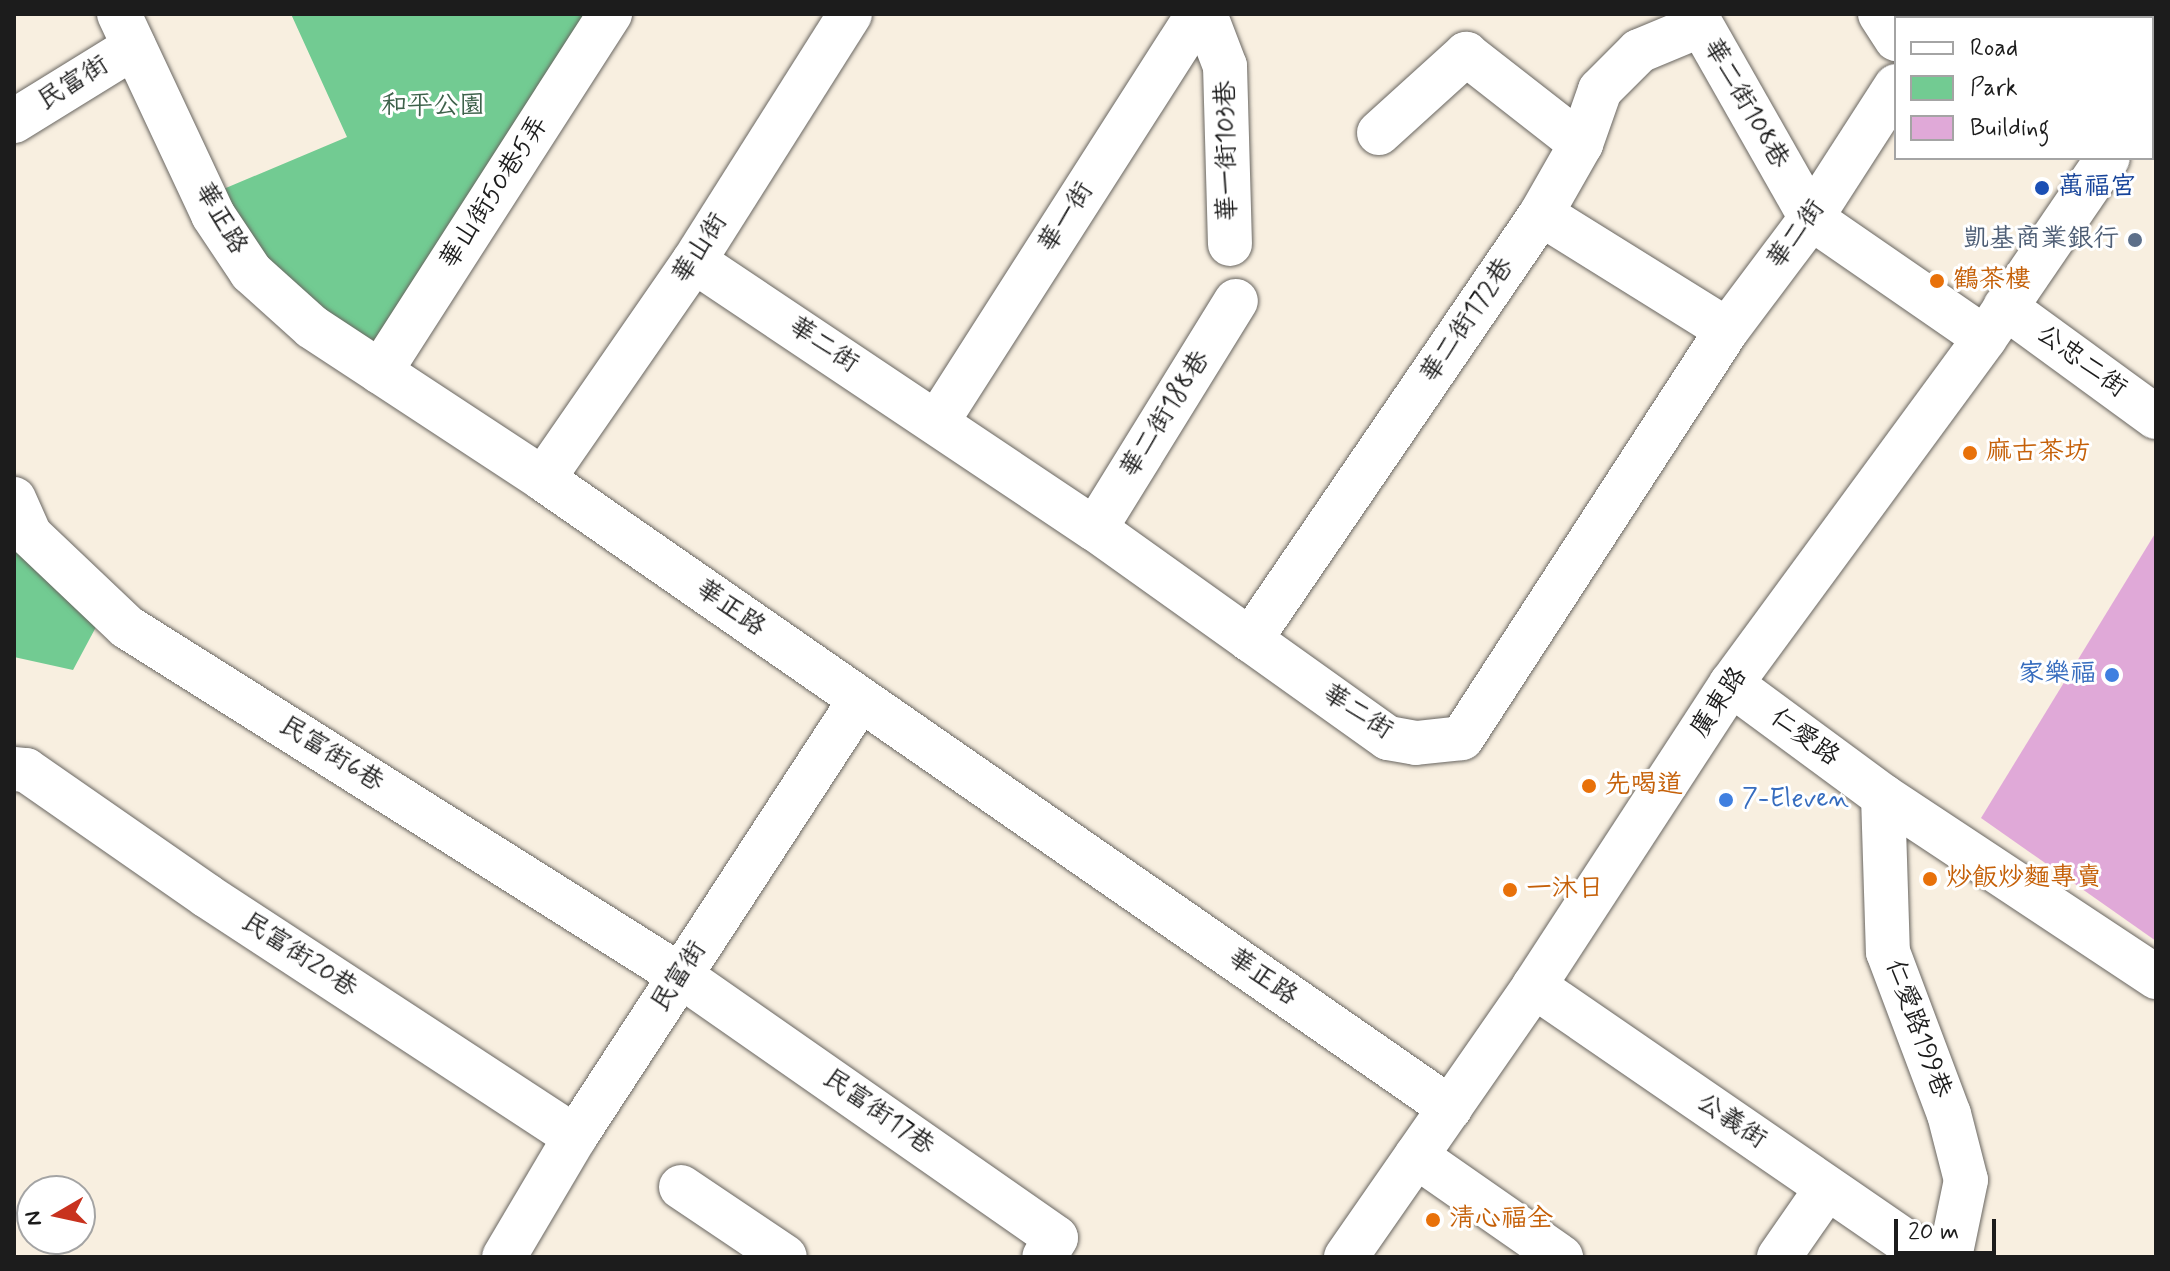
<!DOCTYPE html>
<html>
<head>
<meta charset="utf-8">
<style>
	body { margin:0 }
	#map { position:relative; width:2170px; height:1271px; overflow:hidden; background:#f8efe0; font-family:Mynerve,"LXGW WenKai TC",sans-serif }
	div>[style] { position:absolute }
	.green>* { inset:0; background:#72cb92 }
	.building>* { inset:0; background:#e0a9d8 }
	.roads { filter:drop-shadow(0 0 2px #696661) drop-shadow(0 0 2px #696661) }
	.minor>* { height:44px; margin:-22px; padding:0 22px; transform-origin:22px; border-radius:22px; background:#fff }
	.dots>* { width:22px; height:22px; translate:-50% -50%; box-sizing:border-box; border:4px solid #fff; border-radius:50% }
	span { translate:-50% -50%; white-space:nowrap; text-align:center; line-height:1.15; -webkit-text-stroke:6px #fff; paint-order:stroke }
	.street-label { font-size:26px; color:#1c1c1c }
	.park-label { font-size:26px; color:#3e624b }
	.transit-label { font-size:26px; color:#164399 }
	.left { translate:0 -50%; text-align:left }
	.service-label { font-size:26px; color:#4e5e75 }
	.right { translate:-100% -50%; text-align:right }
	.food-label { font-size:26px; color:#c56008 }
	.shop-label { font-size:26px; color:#366cbe }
	.frame { position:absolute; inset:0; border:16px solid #1c1c1c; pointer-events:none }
	.legend { position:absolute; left:1894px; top:16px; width:260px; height:144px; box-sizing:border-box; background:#fff; border:2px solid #a4a4a4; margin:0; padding:10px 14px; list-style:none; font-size:24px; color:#1c1c1c }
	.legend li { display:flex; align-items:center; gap:16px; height:40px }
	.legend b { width:40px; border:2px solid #a4a4a4 }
	.north { position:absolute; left:16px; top:1175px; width:80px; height:80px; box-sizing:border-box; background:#fff; border:2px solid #a4a4a4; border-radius:50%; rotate:261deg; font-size:22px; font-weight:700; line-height:32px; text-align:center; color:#1c1c1c }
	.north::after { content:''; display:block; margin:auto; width:28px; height:36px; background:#c8321e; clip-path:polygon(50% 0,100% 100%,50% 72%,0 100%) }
	.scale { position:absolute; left:1894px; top:1219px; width:102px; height:36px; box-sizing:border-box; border:4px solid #1c1c1c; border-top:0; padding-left:10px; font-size:24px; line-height:28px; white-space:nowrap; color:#1c1c1c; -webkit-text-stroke:6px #fff; paint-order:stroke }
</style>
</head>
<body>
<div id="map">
	<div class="green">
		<div style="clip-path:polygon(291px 14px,600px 14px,365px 359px,286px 301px,214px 193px,347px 137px)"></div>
		<div style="clip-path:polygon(14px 538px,96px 627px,73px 670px,14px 657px)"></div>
	</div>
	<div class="building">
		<div style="clip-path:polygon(2156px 532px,2156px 941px,1981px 818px)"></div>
	</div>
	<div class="roads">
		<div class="minor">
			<div style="left:119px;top:14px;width:222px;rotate:64.9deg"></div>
			<div style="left:213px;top:215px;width:69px;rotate:56.3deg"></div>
			<div style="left:251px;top:272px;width:82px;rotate:42deg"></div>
			<div style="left:312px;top:327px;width:277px;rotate:33.3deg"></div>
			<div style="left:543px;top:479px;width:1104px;rotate:34.74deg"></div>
			<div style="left:1205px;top:14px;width:56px;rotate:69deg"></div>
			<div style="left:1225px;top:66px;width:178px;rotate:88.4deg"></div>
			<div style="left:1695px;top:14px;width:235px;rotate:60.4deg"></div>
			<div style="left:1811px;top:218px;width:211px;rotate:34.6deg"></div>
			<div style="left:1880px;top:14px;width:30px;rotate:57deg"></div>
			<div style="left:1940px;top:18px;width:5px;rotate:-53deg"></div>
			<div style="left:2152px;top:94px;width:6px;rotate:-51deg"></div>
			<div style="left:14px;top:121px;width:141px;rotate:-31.7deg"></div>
			<div style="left:1379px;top:133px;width:118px;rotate:-42.2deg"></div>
			<div style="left:1466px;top:54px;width:146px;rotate:38deg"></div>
			<div style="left:1541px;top:214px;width:219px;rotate:31.9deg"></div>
			<div style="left:694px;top:261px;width:482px;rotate:33.8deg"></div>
			<div style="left:1095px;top:529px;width:360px;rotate:35.5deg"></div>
			<div style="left:1388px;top:738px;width:28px;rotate:10deg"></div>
			<div style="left:1416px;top:743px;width:46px;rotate:-6.2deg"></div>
			<div style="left:1462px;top:738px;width:487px;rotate:-57deg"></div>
			<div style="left:1727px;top:330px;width:140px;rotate:-53.1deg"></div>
			<div style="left:1811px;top:218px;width:157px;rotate:-57.2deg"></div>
			<div style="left:2005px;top:307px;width:187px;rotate:36.1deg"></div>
			<div style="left:380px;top:372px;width:426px;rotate:-57.3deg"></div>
			<div style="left:937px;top:422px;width:484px;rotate:-57.4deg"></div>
			<div style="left:543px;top:479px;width:265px;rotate:-55.3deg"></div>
			<div style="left:694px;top:261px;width:292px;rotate:-57.7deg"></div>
			<div style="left:14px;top:499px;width:39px;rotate:66deg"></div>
			<div style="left:30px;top:535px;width:134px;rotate:43.5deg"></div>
			<div style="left:127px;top:627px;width:655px;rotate:32.21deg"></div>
			<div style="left:681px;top:976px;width:457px;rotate:34.9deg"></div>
			<div style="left:1056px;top:1238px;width:22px;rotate:122deg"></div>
			<div style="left:1095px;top:529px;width:268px;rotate:-58.3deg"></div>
			<div style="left:1250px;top:640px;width:516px;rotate:-55.66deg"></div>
			<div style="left:1541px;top:214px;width:81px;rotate:-60.3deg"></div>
			<div style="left:1581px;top:144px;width:57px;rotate:-70.6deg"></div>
			<div style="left:1600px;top:90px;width:55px;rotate:-45deg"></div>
			<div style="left:1639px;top:51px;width:65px;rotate:-22.6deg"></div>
			<div style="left:1731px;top:684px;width:189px;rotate:36.4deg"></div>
			<div style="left:1883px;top:796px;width:328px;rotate:33.5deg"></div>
			<div style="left:14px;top:769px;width:12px;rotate:5deg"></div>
			<div style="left:26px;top:770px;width:221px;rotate:34.8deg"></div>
			<div style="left:207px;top:896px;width:440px;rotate:33.2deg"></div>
			<div style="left:1883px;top:796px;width:156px;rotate:88.2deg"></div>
			<div style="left:1888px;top:952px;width:173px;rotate:69.4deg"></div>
			<div style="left:1949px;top:1114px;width:68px;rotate:75.6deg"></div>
			<div style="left:1966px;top:1180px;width:79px;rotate:101.7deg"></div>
			<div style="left:1534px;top:986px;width:479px;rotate:34.5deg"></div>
			<div style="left:1416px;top:1156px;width:177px;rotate:34.9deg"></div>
			<div style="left:681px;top:1187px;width:125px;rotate:33.9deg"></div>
			<div style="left:504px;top:1257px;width:139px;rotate:-59.4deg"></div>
			<div style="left:575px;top:1137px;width:522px;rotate:-56.89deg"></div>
			<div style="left:1346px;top:1257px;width:330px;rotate:-55.2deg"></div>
			<div style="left:1534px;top:986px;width:361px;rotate:-56.9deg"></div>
			<div style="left:1731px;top:684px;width:429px;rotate:-53.7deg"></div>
			<div style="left:1985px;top:338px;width:218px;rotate:-55.7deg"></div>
			<div style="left:1779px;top:1257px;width:84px;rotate:-55.2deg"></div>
		</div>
	</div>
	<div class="dots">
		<div style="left:2042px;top:188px;background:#1a4fb4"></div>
		<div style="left:2135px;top:240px;background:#5c6f8a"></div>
		<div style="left:1937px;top:281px;background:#e8710a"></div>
		<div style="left:1970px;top:453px;background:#e8710a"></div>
		<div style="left:2112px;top:675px;background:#3f7fe0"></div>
		<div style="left:1589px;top:786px;background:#e8710a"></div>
		<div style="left:1726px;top:800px;background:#3f7fe0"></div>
		<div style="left:1930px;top:879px;background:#e8710a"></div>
		<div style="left:1510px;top:890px;background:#e8710a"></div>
		<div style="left:1433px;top:1220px;background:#e8710a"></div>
	</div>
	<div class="street-label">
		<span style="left:74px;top:84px;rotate:-32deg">民富街</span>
		<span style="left:1745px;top:104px;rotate:60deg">華二街108巷</span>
		<span style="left:1228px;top:151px;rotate:-91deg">華一街103巷</span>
		<span style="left:495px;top:193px;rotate:-57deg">華山街50巷5弄</span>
		<span style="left:1067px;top:218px;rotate:-57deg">華一街</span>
		<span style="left:220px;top:219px;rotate:60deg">華正路</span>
		<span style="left:1797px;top:235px;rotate:-54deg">華二街</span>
		<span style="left:701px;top:249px;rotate:-57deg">華山街</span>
		<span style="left:1468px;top:321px;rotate:-56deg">華二街172巷</span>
		<span style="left:823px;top:346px;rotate:34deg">華二街</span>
		<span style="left:2081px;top:362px;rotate:36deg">公忠二街</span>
		<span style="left:1166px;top:415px;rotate:-58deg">華二街188巷</span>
		<span style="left:730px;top:609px;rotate:35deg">華正路</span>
		<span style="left:1720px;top:703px;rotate:-56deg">廣東路</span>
		<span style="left:1357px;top:713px;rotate:33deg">華二街</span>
		<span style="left:1804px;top:738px;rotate:36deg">仁愛路</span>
		<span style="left:331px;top:755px;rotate:32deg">民富街6巷</span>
		<span style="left:299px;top:956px;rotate:33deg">民富街20巷</span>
		<span style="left:680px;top:977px;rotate:-57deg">民富街</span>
		<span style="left:1262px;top:978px;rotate:35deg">華正路</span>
		<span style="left:1917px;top:1029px;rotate:70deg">仁愛路199巷</span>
		<span style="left:878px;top:1113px;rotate:35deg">民富街17巷</span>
		<span style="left:1731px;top:1122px;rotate:34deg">公義街</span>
	</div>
	<div class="park-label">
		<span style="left:433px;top:107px">和平公園</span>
	</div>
	<div class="transit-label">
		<span class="left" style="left:2058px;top:188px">萬福宮</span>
	</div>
	<div class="service-label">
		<span class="right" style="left:2119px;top:240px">凱基商業銀行</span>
	</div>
	<div class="food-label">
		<span class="left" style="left:1953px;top:281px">鶴茶樓</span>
		<span class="left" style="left:1986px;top:453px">麻古茶坊</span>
		<span class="left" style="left:1605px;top:786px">先喝道</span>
		<span class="left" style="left:1946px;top:879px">炒飯炒麵專賣</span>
		<span class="left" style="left:1526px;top:890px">一沐日</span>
		<span class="left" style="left:1449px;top:1220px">清心福全</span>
	</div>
	<div class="shop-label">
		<span class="right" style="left:2096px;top:675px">家樂福</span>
		<span class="left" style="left:1742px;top:800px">7-Eleven</span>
	</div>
	<div class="frame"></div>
	<ul class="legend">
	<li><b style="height:10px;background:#fff"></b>Road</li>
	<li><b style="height:22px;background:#72cb92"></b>Park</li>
	<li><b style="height:22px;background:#e0a9d8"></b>Building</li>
	</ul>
	<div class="north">N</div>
	<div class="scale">20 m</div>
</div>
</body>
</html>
